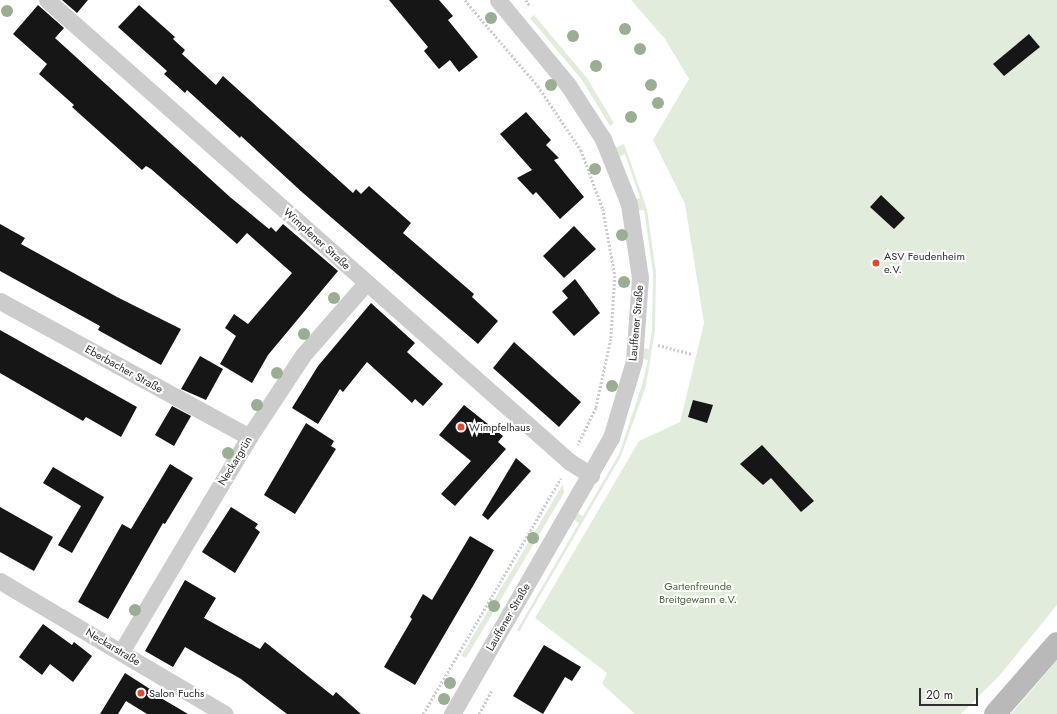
<!DOCTYPE html>
<html>
<head>
<meta charset="utf-8">
<style>
	body { margin:0 }
	#map { position:relative; width:1057px; height:714px; overflow:hidden; background:#fff; font-family:Jost,sans-serif }
	div>[style] { position:absolute }
	.green>* { inset:0; background:#e2ecdd }
	.building>* { inset:0; background:#161616 }
	.path>* { height:2.5px; margin-top:-1.25px; transform-origin:0; background:repeating-linear-gradient(90deg,#ccc 0 2px,transparent 0 4px) }
	.minor>* { height:17px; margin:-8.5px; padding:0 8.5px; transform-origin:8.5px; border-radius:8.5px; background:#ccc }
	.secondary>* { height:22px; margin:-11px; padding:0 11px; transform-origin:11px; border-radius:11px; background:#b9b9b9 }
	.trees>* { width:12px; height:12px; margin:-6px; border-radius:50%; background:#9bae94 }
	.dots>* { width:11px; height:11px; translate:-50% -50%; box-sizing:border-box; border:2px solid #fff; border-radius:50% }
	span { translate:-50% -50%; white-space:nowrap; text-align:center; line-height:1.15; -webkit-text-stroke:4px #fff; paint-order:stroke }
	.street-label { font-size:11px; color:#2f2f2f }
	.poi-label { font-size:11px; color:#2f2f2f }
	.left { translate:0 -50%; text-align:left }
	.park-label { font-size:11px; color:#496b3c }
	.scale { position:absolute; left:919px; top:688px; width:59px; height:18px; box-sizing:border-box; border:2px solid #2f2f2f; border-top:0; padding-left:5px; font-size:12px; line-height:14px; white-space:nowrap; color:#2f2f2f; -webkit-text-stroke:3px #fff; paint-order:stroke }
</style>
</head>
<body>
<div id="map">
	<div class="green">
		<div style="clip-path:polygon(631px 0,1057px 0,1057px 605px,1000px 675px,961px 714px,635px 714px,602px 684px,607px 673px,535px 618px,639px 441px,680px 422px,704px 323px,685px 204px,653px 140px,689px 79px,665px 39px)"></div>
		<div style="clip-path:polygon(534px 15px,587px 78px,614px 123px,610px 126px,582px 80px,530px 18px)"></div>
		<div style="clip-path:polygon(624px 144px,647px 209px,656px 272px,655px 330px,646px 386px,621px 456px,519px 632px,517px 630px,579px 523px,574px 520px,577px 513px,583px 516px,619px 454px,642px 385px,648px 360px,642px 359px,643px 348px,649px 349px,652px 330px,653px 273px,644px 210px,638px 211px,635px 199px,640px 198px,625px 154px,619px 157px,615px 148px)"></div>
		<div style="clip-path:polygon(563px 484px,564px 493px,466px 658px,461px 656px)"></div>
		<div style="clip-path:polygon(1057px 660px,1057px 714px,1011px 714px)"></div>
	</div>
	<div class="building">
		<div style="clip-path:polygon(62px 0,88px 0,77px 13px)"></div>
		<div style="clip-path:polygon(389px 0,439px 0,453px 16px,448px 20px,478px 57px,459px 72px,450px 60px,439px 69px,424px 51px,428px 47px)"></div>
		<div style="clip-path:polygon(38px 5px,64px 28px,55px 38px,230px 197px,269px 229px,271px 227px,276px 232px,283px 224px,338px 271px,268px 355px,252px 383px,220px 364px,236px 336px,225px 328px,234px 314px,248px 324px,292px 273px,247px 233px,237px 244px,151px 169px,146px 166px,142px 170px,72px 107px,74px 105px,39px 74px,47px 64px,13px 34px)"></div>
		<div style="clip-path:polygon(139px 5px,175px 37px,173px 39px,185px 50px,182px 54px,216px 85px,223px 76px,353px 193px,356px 189px,361px 194px,369px 186px,411px 223px,403px 233px,474px 294px,472px 297px,498px 321px,478px 344px,303px 193px,241px 136px,240px 138px,187px 90px,185px 93px,164px 74px,167px 71px,118px 27px)"></div>
		<div style="clip-path:polygon(1029px 34px,1040px 47px,1004px 76px,993px 64px)"></div>
		<div style="clip-path:polygon(526px 112px,551px 140px,546px 145px,559px 158px,554px 160px,584px 197px,560px 219px,536px 192px,533px 195px,517px 178px,532px 170px,500px 134px)"></div>
		<div style="clip-path:polygon(881px 195px,905px 218px,894px 229px,870px 207px)"></div>
		<div style="clip-path:polygon(0 224px,25px 238px,21px 244px,117px 297px,181px 329px,161px 365px,98px 330px,100px 326px,0 271px)"></div>
		<div style="clip-path:polygon(574px 226px,596px 249px,564px 278px,543px 256px)"></div>
		<div style="clip-path:polygon(575px 279px,600px 313px,574px 336px,552px 312px,568px 298px,562px 291px)"></div>
		<div style="clip-path:polygon(371px 303px,415px 343px,407px 352px,443px 384px,423px 406px,415px 399px,412px 403px,367px 362px,343px 392px,340px 389px,318px 424px,292px 408px,318px 366px)"></div>
		<div style="clip-path:polygon(0 330px,137px 407px,121px 437px,86px 417px,83px 421px,0 373px)"></div>
		<div style="clip-path:polygon(514px 342px,581px 402px,559px 427px,493px 368px)"></div>
		<div style="clip-path:polygon(200px 356px,223px 369px,206px 400px,181px 389px)"></div>
		<div style="clip-path:polygon(693px 400px,713px 405px,707px 423px,688px 417px)"></div>
		<div style="clip-path:polygon(464px 405px,503px 436px,498px 442px,506px 449px,455px 506px,441px 494px,471px 461px,439px 435px)"></div>
		<div style="clip-path:polygon(172px 406px,191px 416px,174px 446px,155px 435px)"></div>
		<div style="clip-path:polygon(306px 423px,334px 441px,331px 446px,336px 449px,295px 514px,264px 495px)"></div>
		<div style="clip-path:polygon(762px 445px,814px 501px,801px 512px,771px 478px,763px 485px,740px 464px)"></div>
		<div style="clip-path:polygon(516px 458px,531px 471px,488px 520px,482px 515px)"></div>
		<div style="clip-path:polygon(170px 464px,193px 478px,165px 524px,163px 523px,108px 619px,78px 602px,122px 524px,131px 529px)"></div>
		<div style="clip-path:polygon(53px 467px,104px 497px,72px 553px,58px 545px,81px 506px,43px 483px)"></div>
		<div style="clip-path:polygon(0 507px,53px 537px,34px 571px,0 552px)"></div>
		<div style="clip-path:polygon(231px 507px,258px 524px,255px 528px,260px 532px,235px 573px,202px 552px)"></div>
		<div style="clip-path:polygon(470px 536px,494px 550px,415px 685px,384px 667px,412px 619px,410px 617px,423px 594px,432px 600px)"></div>
		<div style="clip-path:polygon(185px 580px,216px 598px,204px 618px,260px 649px,265px 642px,333px 696px,336px 692px,361px 714px,287px 714px,241px 679px,185px 647px,173px 667px,145px 651px)"></div>
		<div style="clip-path:polygon(43px 624px,72px 645px,74px 642px,92px 656px,73px 682px,50px 664px,42px 675px,19px 657px)"></div>
		<div style="clip-path:polygon(544px 645px,581px 667px,572px 681px,565px 677px,543px 714px,513px 696px)"></div>
		<div style="clip-path:polygon(125px 673px,150px 689px,149px 691px,188px 714px,147px 714px,126px 701px,118px 714px,100px 714px)"></div>
	</div>
	<div class="path">
		<div style="left:465px;top:0;width:113px;rotate:49.7deg"></div>
		<div style="left:538px;top:86px;width:77px;rotate:56.1deg"></div>
		<div style="left:581px;top:150px;width:63px;rotate:69.6deg"></div>
		<div style="left:603px;top:209px;width:68px;rotate:79.8deg"></div>
		<div style="left:615px;top:276px;width:63px;rotate:93.6deg"></div>
		<div style="left:611px;top:339px;width:71px;rotate:102.3deg"></div>
		<div style="left:596px;top:408px;width:41px;rotate:115.9deg"></div>
		<div style="left:526px;top:0;width:7px;rotate:56deg"></div>
		<div style="left:658px;top:345px;width:35px;rotate:15deg"></div>
		<div style="left:423px;top:714px;width:273px;rotate:-59.7deg"></div>
		<div style="left:479px;top:714px;width:26px;rotate:-62deg"></div>
	</div>
	<div class="minor">
		<div style="left:47px;top:0;width:698px;rotate:41.46deg"></div>
		<div style="left:570px;top:462px;width:25px;rotate:32deg"></div>
		<div style="left:0;top:301px;width:284px;rotate:28.6deg"></div>
		<div style="left:0;top:581px;width:261px;rotate:30.6deg"></div>
		<div style="left:121px;top:652px;width:250px;rotate:-59.2deg"></div>
		<div style="left:249px;top:437px;width:98px;rotate:-56.6deg"></div>
		<div style="left:303px;top:355px;width:96px;rotate:-48.8deg"></div>
		<div style="left:452px;top:714px;width:319px;rotate:-60.1deg"></div>
		<div style="left:611px;top:438px;width:80px;rotate:-73.4deg"></div>
		<div style="left:634px;top:361px;width:83px;rotate:-85.9deg"></div>
		<div style="left:640px;top:278px;width:75px;rotate:-98.5deg"></div>
		<div style="left:629px;top:204px;width:70px;rotate:-111.8deg"></div>
		<div style="left:603px;top:139px;width:64px;rotate:-122.9deg"></div>
		<div style="left:568px;top:85px;width:110px;rotate:-129.5deg"></div>
	</div>
	<div class="secondary">
		<div style="left:995px;top:714px;width:94px;rotate:-48.9deg"></div>
	</div>
	<div class="trees">
		<div style="left:7px;top:11px"></div>
		<div style="left:491px;top:18px"></div>
		<div style="left:625px;top:29px"></div>
		<div style="left:573px;top:36px"></div>
		<div style="left:640px;top:49px"></div>
		<div style="left:596px;top:66px"></div>
		<div style="left:551px;top:85px"></div>
		<div style="left:651px;top:85px"></div>
		<div style="left:658px;top:103px"></div>
		<div style="left:631px;top:117px"></div>
		<div style="left:595px;top:169px"></div>
		<div style="left:622px;top:235px"></div>
		<div style="left:624px;top:282px"></div>
		<div style="left:334px;top:298px"></div>
		<div style="left:304px;top:334px"></div>
		<div style="left:277px;top:373px"></div>
		<div style="left:612px;top:386px"></div>
		<div style="left:257px;top:405px"></div>
		<div style="left:228px;top:453px"></div>
		<div style="left:533px;top:538px"></div>
		<div style="left:494px;top:606px"></div>
		<div style="left:135px;top:610px"></div>
		<div style="left:450px;top:683px"></div>
		<div style="left:444px;top:699px"></div>
	</div>
	<div class="dots">
		<div style="left:876px;top:263px;background:#e54832"></div>
		<div style="left:461px;top:427px;background:#e54832"></div>
		<div style="left:141px;top:693px;background:#e54832"></div>
	</div>
	<div class="street-label">
		<span style="left:317px;top:239px;rotate:42deg">Wimpfener Straße</span>
		<span style="left:636px;top:323px;rotate:-85deg">Lauffener Straße</span>
		<span style="left:124px;top:369px;rotate:29deg">Eberbacher Straße</span>
		<span style="left:235px;top:461px;rotate:-59deg">Neckargrün</span>
		<span style="left:508px;top:617px;rotate:-60deg">Lauffener Straße</span>
		<span style="left:113px;top:647px;rotate:31deg">Neckarstraße</span>
	</div>
	<div class="poi-label">
		<span class="left" style="left:884px;top:263px">ASV Feudenheim<br>e.V.</span>
		<span class="left" style="left:469px;top:427px">Wimpfelhaus</span>
		<span class="left" style="left:149px;top:693px">Salon Fuchs</span>
	</div>
	<div class="park-label">
		<span style="left:698px;top:593px">Gartenfreunde<br>Breitgewann e.V.</span>
	</div>
	<div class="scale">20 m</div>
</div>
</body>
</html>
